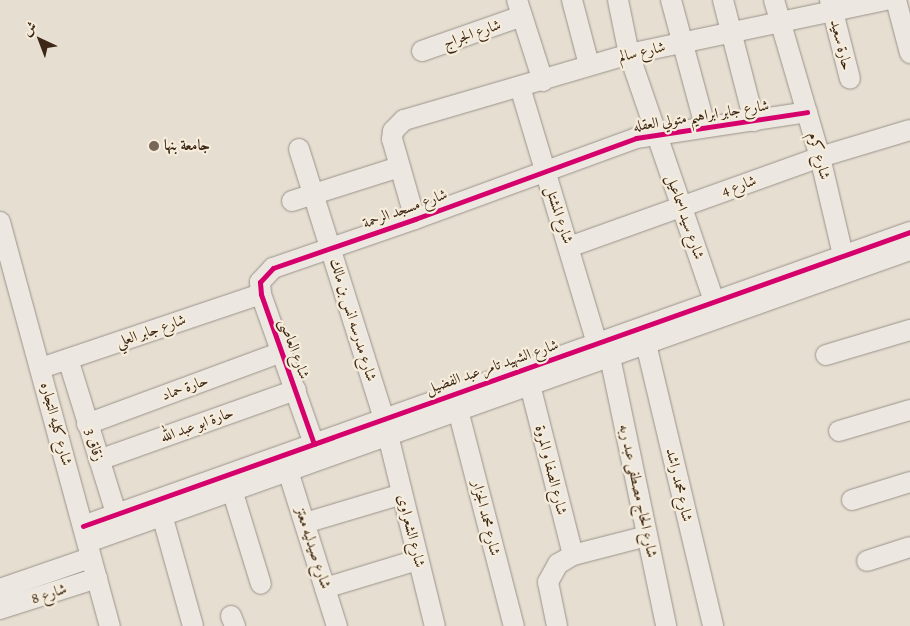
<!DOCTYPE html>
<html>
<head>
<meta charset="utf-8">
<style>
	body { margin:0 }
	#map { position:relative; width:910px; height:626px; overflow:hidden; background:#e6ded1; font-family:Alegreya,Amiri,serif }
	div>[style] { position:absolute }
	.roads { filter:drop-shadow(0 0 1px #9a938a) drop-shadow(0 0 1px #9a938a) }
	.minor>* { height:20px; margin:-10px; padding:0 10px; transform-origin:10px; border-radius:10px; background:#ece7e0 }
	.cycleway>* { height:5px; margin:-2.5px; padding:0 2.5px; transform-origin:2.5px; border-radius:2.5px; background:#d6006c }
	.dots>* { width:14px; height:14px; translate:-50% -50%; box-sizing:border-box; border:2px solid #f5ecdb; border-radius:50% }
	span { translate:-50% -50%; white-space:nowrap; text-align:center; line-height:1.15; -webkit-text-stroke:4.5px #f5ecdb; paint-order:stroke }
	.street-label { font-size:15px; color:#3c2615 }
	.poi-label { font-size:15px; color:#3c2615; font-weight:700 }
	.left { translate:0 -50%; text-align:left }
	.north { position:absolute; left:15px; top:15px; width:50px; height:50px; -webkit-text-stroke:4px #f5ecdb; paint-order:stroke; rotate:317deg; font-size:14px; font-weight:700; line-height:20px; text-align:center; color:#3c2615 }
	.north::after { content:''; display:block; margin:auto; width:18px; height:22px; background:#3c2615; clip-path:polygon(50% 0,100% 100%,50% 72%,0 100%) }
</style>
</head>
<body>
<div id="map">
	<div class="roads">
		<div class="minor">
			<div style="left:517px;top:0;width:85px;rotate:72.2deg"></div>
			<div style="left:572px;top:0;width:67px;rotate:75.3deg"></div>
			<div style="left:618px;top:0;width:55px;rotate:78.5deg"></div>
			<div style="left:629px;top:54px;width:261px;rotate:71deg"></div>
			<div style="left:671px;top:0;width:131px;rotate:74.9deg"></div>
			<div style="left:723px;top:0;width:125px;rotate:75.6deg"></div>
			<div style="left:774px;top:0;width:164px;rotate:73.7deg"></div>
			<div style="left:820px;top:157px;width:101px;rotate:76.8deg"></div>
			<div style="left:830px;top:0;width:81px;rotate:75.8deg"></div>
			<div style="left:896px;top:0;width:55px;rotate:75.2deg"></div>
			<div style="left:422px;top:51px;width:106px;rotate:-19.3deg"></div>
			<div style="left:520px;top:87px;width:267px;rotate:73.3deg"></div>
			<div style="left:299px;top:149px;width:283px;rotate:72.5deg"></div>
			<div style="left:384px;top:419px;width:213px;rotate:76.2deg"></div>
			<div style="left:292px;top:201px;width:112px;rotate:-17.6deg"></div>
			<div style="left:415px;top:219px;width:83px;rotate:-106deg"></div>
			<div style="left:392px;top:139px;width:8px;rotate:-83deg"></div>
			<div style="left:393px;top:131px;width:16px;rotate:-45deg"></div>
			<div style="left:404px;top:120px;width:234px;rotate:-16.3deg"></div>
			<div style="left:629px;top:54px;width:262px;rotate:-11.9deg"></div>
			<div style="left:0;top:222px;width:419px;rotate:74.8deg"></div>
			<div style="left:569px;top:247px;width:267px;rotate:-19.7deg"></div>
			<div style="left:820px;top:157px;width:94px;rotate:-16.7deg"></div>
			<div style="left:646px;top:344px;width:290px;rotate:76.6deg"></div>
			<div style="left:826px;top:355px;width:88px;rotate:-16.6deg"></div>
			<div style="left:610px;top:357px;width:275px;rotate:78.2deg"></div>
			<div style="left:68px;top:359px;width:175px;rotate:72.7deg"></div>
			<div style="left:41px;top:368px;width:232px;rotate:-18.6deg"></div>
			<div style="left:530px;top:385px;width:175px;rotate:75.8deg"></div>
			<div style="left:458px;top:410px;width:223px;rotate:75.5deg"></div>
			<div style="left:87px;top:424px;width:208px;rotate:-20.3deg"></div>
			<div style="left:839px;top:431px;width:74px;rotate:-16.5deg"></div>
			<div style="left:314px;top:444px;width:159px;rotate:-109.5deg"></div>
			<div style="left:261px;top:294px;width:12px;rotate:-95deg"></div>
			<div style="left:260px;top:282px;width:19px;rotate:-47deg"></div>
			<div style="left:273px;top:268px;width:150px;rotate:-19deg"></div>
			<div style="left:415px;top:219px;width:235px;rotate:-20.1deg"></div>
			<div style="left:636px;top:138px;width:173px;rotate:-8.6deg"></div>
			<div style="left:99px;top:460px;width:209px;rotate:-19.6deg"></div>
			<div style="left:288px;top:471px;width:163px;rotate:72.5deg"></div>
			<div style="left:232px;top:490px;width:98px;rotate:72.9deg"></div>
			<div style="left:852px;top:500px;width:61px;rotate:-17.2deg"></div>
			<div style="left:162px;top:515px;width:115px;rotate:74.4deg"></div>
			<div style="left:305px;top:523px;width:101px;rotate:-16.6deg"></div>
			<div style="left:83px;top:526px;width:878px;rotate:-19.57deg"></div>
			<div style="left:88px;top:542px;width:872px;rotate:-19.56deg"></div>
			<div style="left:867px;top:561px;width:45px;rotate:-18deg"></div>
			<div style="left:325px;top:588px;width:96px;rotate:-16.9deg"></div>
			<div style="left:0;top:589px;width:95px;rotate:-19deg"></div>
			<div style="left:0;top:609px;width:102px;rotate:-17.7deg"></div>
			<div style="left:231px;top:616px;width:11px;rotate:68deg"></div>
			<div style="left:557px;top:626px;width:45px;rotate:-101.6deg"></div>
			<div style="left:548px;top:582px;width:21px;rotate:-61deg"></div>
			<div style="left:558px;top:564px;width:17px;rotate:-31deg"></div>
			<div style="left:573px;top:555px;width:76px;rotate:-14.4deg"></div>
		</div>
	</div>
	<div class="cycleway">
		<div style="left:314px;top:444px;width:159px;rotate:-109.5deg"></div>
		<div style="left:261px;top:294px;width:12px;rotate:-95deg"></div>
		<div style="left:260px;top:282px;width:19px;rotate:-47deg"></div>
		<div style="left:273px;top:268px;width:150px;rotate:-19deg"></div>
		<div style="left:415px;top:219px;width:235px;rotate:-20.1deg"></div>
		<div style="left:636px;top:138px;width:173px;rotate:-8.6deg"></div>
		<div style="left:83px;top:526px;width:878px;rotate:-19.57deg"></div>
	</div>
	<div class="dots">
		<div style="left:154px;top:146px;background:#786657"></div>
	</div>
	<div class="street-label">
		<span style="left:472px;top:34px;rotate:-19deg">شارع الجراج</span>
		<span style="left:841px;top:45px;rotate:76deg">حارة سعيد</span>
		<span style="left:642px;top:52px;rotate:-13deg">شارع سالم</span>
		<span style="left:701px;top:116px;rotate:-9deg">شارع جابر ابراهيم متولي العقله</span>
		<span style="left:819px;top:156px;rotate:75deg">شارع كرم</span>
		<span style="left:739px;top:186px;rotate:-20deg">شارع 4</span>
		<span style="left:405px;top:209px;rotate:-20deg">شارع مسجد الرحمة</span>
		<span style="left:559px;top:215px;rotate:72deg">شارع المشتل</span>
		<span style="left:685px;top:217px;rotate:71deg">شارع سيد اسماعيل</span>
		<span style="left:353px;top:320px;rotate:73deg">شارع مدرسه انس بن مالك</span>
		<span style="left:151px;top:331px;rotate:-19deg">شارع جابر العلي</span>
		<span style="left:294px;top:349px;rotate:70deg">شارع العاصى</span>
		<span style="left:492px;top:367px;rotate:-19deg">شارع الشهيد تامر عبد الفضيل</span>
		<span style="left:185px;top:388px;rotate:-20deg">حارة حماد</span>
		<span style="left:56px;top:424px;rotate:75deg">شارع كليه التجاره</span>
		<span style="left:197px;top:425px;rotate:-20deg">حارة ابو عبد الله</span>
		<span style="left:94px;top:445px;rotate:72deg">زقاق 3</span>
		<span style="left:551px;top:470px;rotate:76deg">شارع الصفا و المروة</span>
		<span style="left:679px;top:485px;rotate:77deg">شارع محمد راشد</span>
		<span style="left:638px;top:491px;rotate:78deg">شارع الحاج مصطفى عبد ربه</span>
		<span style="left:486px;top:518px;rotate:76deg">شارع محمد الجزار</span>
		<span style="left:411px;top:531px;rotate:76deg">شارع الشعراوى</span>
		<span style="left:313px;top:548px;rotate:72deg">شارع صيدليه معتز</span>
		<span style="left:49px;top:594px;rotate:-18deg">شارع 8</span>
	</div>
	<div class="poi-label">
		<span class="left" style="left:164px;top:146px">جامعة بنها</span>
	</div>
	<div class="north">ش</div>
</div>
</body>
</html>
